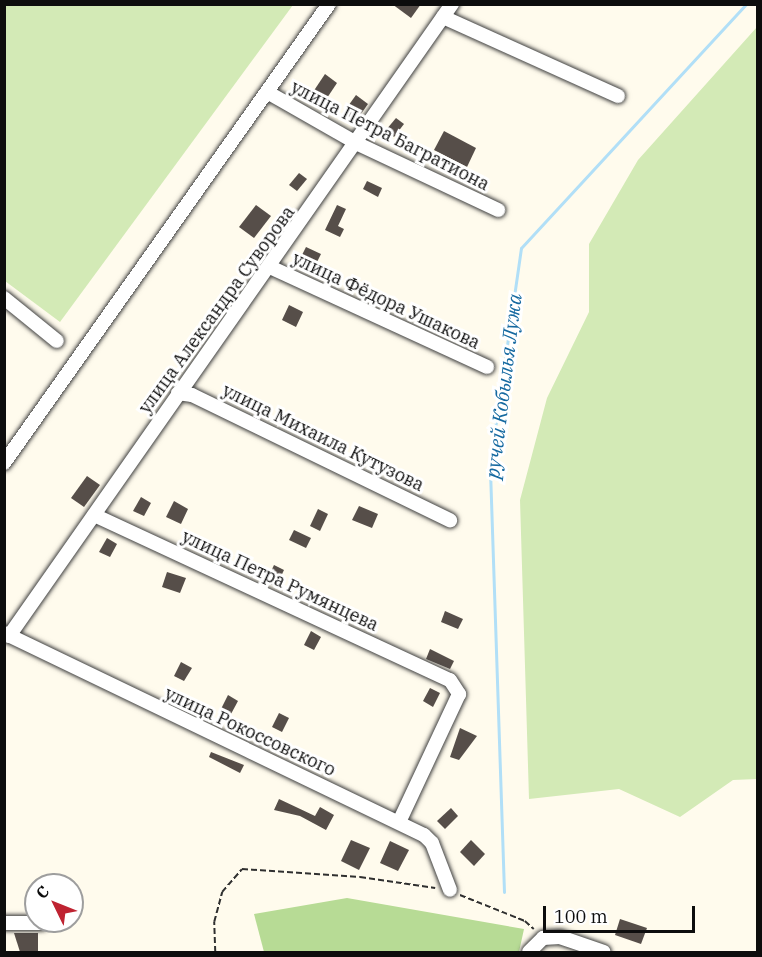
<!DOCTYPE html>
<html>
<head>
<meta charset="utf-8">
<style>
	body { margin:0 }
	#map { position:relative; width:762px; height:957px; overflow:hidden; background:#fffbed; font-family:"IBM Plex Serif",serif }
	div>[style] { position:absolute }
	.green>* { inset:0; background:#d3eab6 }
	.forest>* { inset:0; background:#b7db95 }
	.stream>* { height:3px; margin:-1.5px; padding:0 1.5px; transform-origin:1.5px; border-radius:1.5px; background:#b1dff7 }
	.building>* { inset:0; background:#564e49 }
	.path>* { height:1.5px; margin-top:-0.75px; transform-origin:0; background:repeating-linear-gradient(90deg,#2f2f2f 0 6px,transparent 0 9px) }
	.roads { filter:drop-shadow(0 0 2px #404040) drop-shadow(0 0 2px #404040) }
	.minor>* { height:14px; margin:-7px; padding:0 7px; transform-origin:7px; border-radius:7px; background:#fff }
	span { translate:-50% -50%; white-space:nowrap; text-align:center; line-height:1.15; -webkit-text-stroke:6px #fff; paint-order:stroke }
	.street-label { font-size:18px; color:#0d0d0d }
	.water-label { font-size:20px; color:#1569a0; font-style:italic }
	.frame { position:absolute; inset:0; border:6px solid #0d0d0d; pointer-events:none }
	.north { position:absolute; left:24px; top:873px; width:60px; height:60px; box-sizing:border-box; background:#fff; border:2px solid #9e9e9e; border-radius:50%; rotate:313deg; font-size:16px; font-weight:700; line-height:24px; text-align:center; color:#0d0d0d }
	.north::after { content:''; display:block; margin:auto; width:21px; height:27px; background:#bf2331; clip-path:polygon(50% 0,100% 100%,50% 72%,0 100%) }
	.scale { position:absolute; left:543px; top:906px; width:152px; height:27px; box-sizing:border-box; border:3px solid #0d0d0d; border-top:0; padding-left:8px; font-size:18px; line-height:21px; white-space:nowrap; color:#0d0d0d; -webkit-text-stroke:4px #fff; paint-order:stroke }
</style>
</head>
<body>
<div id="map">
	<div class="green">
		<div style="clip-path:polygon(5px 4px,293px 5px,60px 322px,5px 281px)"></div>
		<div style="clip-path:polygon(757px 27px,757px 779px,733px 780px,680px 817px,619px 789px,529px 799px,520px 500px,547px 398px,589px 312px,589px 244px,638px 160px)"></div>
	</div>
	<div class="forest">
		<div style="clip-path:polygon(347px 898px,524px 929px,519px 952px,264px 952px,254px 914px)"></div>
	</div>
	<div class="stream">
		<div style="left:504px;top:892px;width:429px;rotate:-91.9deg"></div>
		<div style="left:490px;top:463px;width:217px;rotate:-81.8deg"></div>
		<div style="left:521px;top:248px;width:332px;rotate:-47.3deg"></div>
	</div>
	<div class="building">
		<div style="clip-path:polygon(392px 4px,421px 4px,411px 18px)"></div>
		<div style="clip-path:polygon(325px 74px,337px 83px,325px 101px,313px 92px)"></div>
		<div style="clip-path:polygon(356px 95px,368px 104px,356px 121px,343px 113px)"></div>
		<div style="clip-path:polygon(396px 118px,404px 124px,394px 137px,386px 130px)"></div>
		<div style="clip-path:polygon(444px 131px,476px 148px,467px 167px,434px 150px)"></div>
		<div style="clip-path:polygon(299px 173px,307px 179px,297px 191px,289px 185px)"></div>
		<div style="clip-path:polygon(367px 181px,382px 188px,378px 197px,363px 189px)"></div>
		<div style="clip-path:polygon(256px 205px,271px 216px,254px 238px,239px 227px)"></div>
		<div style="clip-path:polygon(337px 205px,346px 209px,338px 226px,344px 229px,340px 237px,325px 230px)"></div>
		<div style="clip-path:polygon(306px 247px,321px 254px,314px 268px,299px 261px)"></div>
		<div style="clip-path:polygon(289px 305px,303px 312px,296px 327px,282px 320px)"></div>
		<div style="clip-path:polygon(87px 476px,100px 485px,84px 507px,71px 498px)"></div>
		<div style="clip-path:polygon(141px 497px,151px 503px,144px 516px,133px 511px)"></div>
		<div style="clip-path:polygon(174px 501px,188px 509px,181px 524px,166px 517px)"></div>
		<div style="clip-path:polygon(359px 506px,378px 514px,372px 528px,352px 520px)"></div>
		<div style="clip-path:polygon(318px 509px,328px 514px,320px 531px,310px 526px)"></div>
		<div style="clip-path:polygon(294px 530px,311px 538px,306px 548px,289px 540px)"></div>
		<div style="clip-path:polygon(107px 538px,117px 544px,110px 557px,99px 552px)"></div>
		<div style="clip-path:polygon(274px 565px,284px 570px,276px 587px,266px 582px)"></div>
		<div style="clip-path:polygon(167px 572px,186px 578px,180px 593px,162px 587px)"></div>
		<div style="clip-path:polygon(445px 611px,463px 619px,458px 629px,441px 622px)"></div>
		<div style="clip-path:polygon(311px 631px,321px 637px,314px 650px,304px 645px)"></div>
		<div style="clip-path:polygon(430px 649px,454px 661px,450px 669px,426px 659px)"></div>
		<div style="clip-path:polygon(181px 662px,192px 668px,184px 681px,174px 676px)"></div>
		<div style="clip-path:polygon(430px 688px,440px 693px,433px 707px,423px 701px)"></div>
		<div style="clip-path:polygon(228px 695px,238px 701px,231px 714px,221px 709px)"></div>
		<div style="clip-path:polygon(279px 713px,289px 718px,282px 732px,272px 727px)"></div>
		<div style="clip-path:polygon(460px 728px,477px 736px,459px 760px,450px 757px)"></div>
		<div style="clip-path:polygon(211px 752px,244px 765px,240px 773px,209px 757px)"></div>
		<div style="clip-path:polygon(279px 799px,315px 816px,320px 807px,334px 815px,326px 830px,300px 816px,274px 810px)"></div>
		<div style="clip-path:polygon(451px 808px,458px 816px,445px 829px,437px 821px)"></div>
		<div style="clip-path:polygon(351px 840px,370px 848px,359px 870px,341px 861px)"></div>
		<div style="clip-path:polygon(471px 840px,485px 854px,474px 866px,460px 852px)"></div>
		<div style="clip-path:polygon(390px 841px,409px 850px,398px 871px,380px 863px)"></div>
		<div style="clip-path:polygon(620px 919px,647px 928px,641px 944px,615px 935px)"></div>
		<div style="clip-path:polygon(14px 933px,38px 933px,38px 952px,20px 952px)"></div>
	</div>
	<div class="path">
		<div style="left:460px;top:895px;width:70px;rotate:21.8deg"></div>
		<div style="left:525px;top:921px;width:12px;rotate:42deg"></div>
		<div style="left:215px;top:952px;width:30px;rotate:-92deg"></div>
		<div style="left:214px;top:922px;width:31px;rotate:-75deg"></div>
		<div style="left:222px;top:892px;width:30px;rotate:-49deg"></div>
		<div style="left:242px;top:869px;width:118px;rotate:3.9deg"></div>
		<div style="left:360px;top:877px;width:76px;rotate:8.3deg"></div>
	</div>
	<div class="roads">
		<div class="minor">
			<div style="left:443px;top:17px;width:192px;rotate:24.3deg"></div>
			<div style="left:267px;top:92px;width:105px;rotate:29.7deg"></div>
			<div style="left:358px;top:144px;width:155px;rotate:25.2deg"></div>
			<div style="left:270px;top:267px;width:239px;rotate:24.7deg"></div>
			<div style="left:4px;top:298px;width:68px;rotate:39.1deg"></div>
			<div style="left:178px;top:393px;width:14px;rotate:8deg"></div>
			<div style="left:192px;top:395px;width:287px;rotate:25.9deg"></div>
			<div style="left:4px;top:463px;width:562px;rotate:-54.7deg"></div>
			<div style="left:94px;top:515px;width:392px;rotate:24.9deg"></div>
			<div style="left:450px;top:680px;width:17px;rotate:57deg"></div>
			<div style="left:459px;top:694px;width:141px;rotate:115.1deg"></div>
			<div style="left:4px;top:633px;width:466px;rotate:25.7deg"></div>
			<div style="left:424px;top:835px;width:11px;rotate:45deg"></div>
			<div style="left:432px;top:843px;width:50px;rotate:69deg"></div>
			<div style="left:9px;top:636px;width:772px;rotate:-54.97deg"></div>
			<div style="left:4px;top:923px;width:38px"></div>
			<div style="left:529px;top:952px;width:20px;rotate:-45deg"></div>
			<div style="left:543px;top:938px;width:17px;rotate:-3deg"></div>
			<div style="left:560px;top:937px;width:46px;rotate:18.8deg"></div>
		</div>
	</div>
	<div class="street-label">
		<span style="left:390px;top:136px;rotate:27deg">улица Петра Багратиона</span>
		<span style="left:386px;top:301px;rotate:25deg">улица Фёдора Ушакова</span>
		<span style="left:217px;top:310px;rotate:-54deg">улица Александра Суворова</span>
		<span style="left:323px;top:438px;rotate:26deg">улица Михаила Кутузова</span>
		<span style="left:280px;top:581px;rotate:25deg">улица Петра Румянцева</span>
		<span style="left:250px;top:732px;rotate:25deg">улица Рокоссовского</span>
	</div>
	<div class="water-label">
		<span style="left:503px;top:386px;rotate:-83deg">ручей Кобылья Лужа</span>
	</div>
	<div class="frame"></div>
	<div class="north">С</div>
	<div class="scale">100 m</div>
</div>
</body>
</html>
